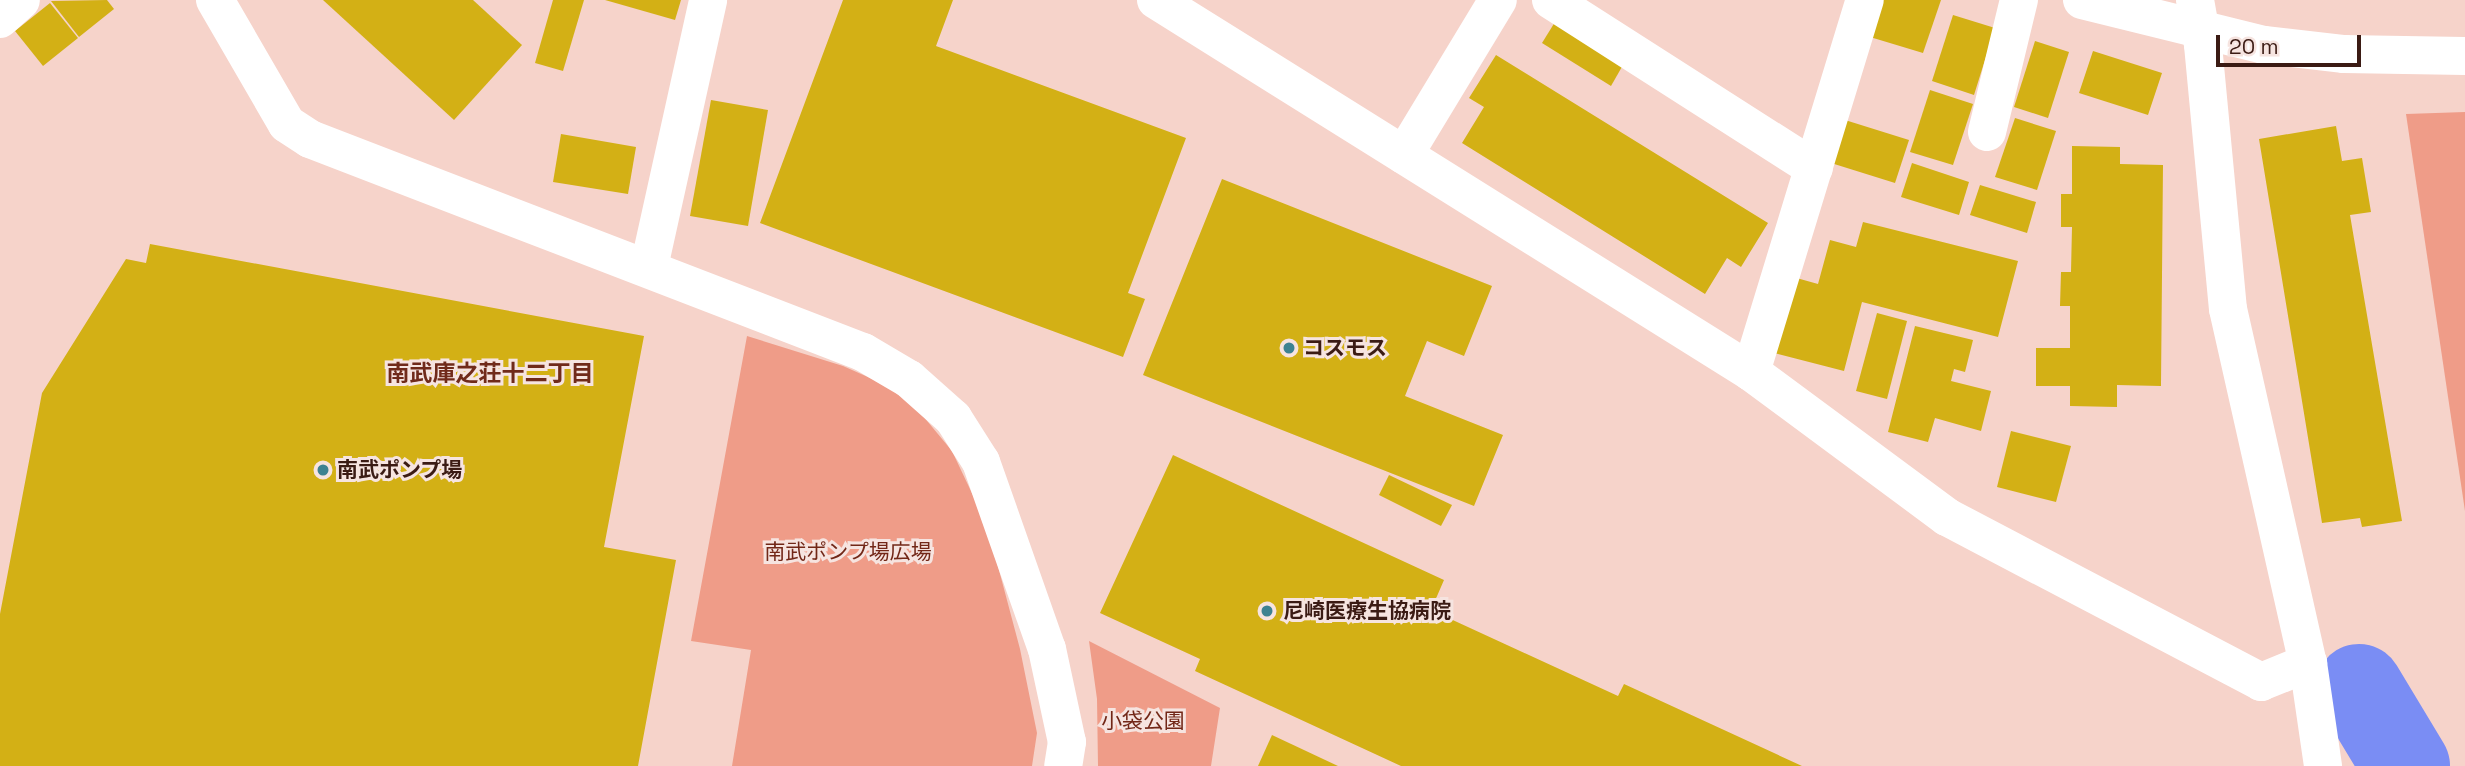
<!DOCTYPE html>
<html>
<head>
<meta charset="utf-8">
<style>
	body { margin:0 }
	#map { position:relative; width:2465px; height:766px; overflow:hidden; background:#f6d3ca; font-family:"Space Grotesk","Noto Sans JP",sans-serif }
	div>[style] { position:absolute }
	.green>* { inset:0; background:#ef9c88 }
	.river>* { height:88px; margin:-44px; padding:0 44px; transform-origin:44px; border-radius:44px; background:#7a8df4 }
	.building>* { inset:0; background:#d3b015 }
	.street>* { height:38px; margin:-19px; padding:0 19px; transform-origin:19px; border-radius:19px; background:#fff }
	.dots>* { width:19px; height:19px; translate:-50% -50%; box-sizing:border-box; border:4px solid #f6e4e0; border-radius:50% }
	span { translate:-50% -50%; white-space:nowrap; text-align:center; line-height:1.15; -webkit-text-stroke:6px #f6e4e0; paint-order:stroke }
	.poi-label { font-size:21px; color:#3b1b14; font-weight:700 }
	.left { translate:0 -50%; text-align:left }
	.park-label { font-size:21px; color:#722717 }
	.neighbourhood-label { font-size:23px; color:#702a1a; font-weight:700 }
	.scale { position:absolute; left:2216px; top:35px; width:145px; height:32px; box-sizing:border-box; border:4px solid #3b1b14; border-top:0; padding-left:9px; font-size:21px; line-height:24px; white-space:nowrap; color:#3b1b14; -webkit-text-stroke:5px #f6e4e0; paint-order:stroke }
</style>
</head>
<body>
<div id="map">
	<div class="green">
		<div style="clip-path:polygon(2465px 112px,2465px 511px,2406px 114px)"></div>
		<div style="clip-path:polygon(747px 336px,843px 366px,904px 393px,952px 451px,987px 525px,1020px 649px,1037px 733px,1032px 766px,732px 766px,751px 650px,691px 641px)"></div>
		<div style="clip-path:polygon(1089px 641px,1220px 708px,1211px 766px,1098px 766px,1097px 699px)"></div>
	</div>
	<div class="river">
		<div style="left:2359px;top:688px;width:91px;rotate:58.9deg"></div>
	</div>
	<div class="building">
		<div style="clip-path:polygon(107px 0,114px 9px,79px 37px,51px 1px)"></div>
		<div style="clip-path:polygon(323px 0,473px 0,522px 45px,454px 120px)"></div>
		<div style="clip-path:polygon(553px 0,584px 0,563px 71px,535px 63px)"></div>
		<div style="clip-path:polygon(605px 0,681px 0,675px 20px)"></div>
		<div style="clip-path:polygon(843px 0,953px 0,936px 46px,1186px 138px,1128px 293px,1145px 299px,1123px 357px,760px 223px)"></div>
		<div style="clip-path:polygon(1882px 0,1941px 0,1923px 53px,1870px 37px)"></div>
		<div style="clip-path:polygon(50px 3px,78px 38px,43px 66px,15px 31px)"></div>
		<div style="clip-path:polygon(1953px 15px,1995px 28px,1974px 95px,1932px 81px)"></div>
		<div style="clip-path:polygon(1555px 22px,1623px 65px,1611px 86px,1542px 43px)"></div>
		<div style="clip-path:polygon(2035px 41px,2069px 52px,2048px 118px,2014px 107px)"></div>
		<div style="clip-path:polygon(2093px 51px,2162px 73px,2148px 115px,2079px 93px)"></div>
		<div style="clip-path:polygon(1496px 55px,1768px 223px,1741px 267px,1727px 258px,1705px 294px,1462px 143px,1484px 107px,1469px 98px)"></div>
		<div style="clip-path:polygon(1930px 90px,1973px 104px,1953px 165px,1910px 152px)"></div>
		<div style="clip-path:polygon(711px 100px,768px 110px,748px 226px,690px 216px)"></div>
		<div style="clip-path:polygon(2015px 118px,2056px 131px,2037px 190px,1995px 177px)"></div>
		<div style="clip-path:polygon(1845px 120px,1909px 140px,1895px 183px,1831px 163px)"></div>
		<div style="clip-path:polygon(2336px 126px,2342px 161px,2362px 158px,2371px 212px,2350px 215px,2402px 521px,2362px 527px,2360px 518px,2322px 523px,2259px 139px)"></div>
		<div style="clip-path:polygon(561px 134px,636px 147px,628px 194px,553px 182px)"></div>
		<div style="clip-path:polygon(2072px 146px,2120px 147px,2120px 164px,2163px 165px,2161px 386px,2117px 385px,2117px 407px,2070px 406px,2070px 386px,2036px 386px,2036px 348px,2070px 348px,2070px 306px,2060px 306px,2061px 272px,2071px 272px,2072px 227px,2061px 227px,2061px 194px,2072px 194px)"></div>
		<div style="clip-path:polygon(1912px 163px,1969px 182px,1959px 215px,1901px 197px)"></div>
		<div style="clip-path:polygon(1222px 179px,1492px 286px,1464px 356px,1427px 341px,1405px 396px,1503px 435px,1474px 506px,1143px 375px)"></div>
		<div style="clip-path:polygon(1980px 185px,2036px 202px,2027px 233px,1970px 215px)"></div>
		<div style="clip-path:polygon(1863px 222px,2018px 261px,1998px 337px,1862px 302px,1844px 371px,1774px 353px,1793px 277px,1818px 284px,1830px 240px,1856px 247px)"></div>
		<div style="clip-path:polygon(150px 244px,644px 336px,604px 547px,676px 560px,638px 766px,0 766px,0 614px,42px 393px,126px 259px,146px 263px)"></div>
		<div style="clip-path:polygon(1877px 313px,1907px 321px,1887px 399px,1856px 391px)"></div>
		<div style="clip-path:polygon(1915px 326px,1973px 340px,1965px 372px,1954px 369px,1951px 381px,1991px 391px,1981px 431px,1935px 418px,1928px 442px,1888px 432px)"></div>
		<div style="clip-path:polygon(2011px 431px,2071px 446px,2056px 502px,1997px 487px)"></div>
		<div style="clip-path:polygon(1173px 455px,1444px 580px,1431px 610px,1618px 696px,1624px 684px,1802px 766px,1401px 766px,1195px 671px,1200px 659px,1100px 613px)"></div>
		<div style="clip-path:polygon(1389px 475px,1452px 505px,1441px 526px,1379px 495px)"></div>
		<div style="clip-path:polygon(1272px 735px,1338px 766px,1258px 766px)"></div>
	</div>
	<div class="street">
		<div style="left:215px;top:0;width:143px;rotate:59.9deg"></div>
		<div style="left:287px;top:124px;width:27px;rotate:33deg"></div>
		<div style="left:310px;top:139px;width:593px;rotate:21.07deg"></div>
		<div style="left:863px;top:352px;width:53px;rotate:30.4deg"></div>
		<div style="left:909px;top:379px;width:59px;rotate:41.6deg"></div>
		<div style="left:953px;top:418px;width:52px;rotate:57.5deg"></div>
		<div style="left:981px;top:462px;width:198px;rotate:70.6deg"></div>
		<div style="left:1047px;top:649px;width:95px;rotate:77.9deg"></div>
		<div style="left:1067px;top:742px;width:24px;rotate:99deg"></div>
		<div style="left:1156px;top:0;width:702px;rotate:32.01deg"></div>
		<div style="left:1751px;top:372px;width:244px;rotate:36.5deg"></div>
		<div style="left:1947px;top:517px;width:355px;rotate:27.7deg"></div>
		<div style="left:2261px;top:682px;width:51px;rotate:-22deg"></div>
		<div style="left:1551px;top:0;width:312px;rotate:32.6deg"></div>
		<div style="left:2082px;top:0;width:187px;rotate:13.9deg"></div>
		<div style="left:2264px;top:45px;width:81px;rotate:6.4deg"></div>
		<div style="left:2344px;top:54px;width:121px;rotate:0.9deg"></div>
		<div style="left:2195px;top:0;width:46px;rotate:79.9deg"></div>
		<div style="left:2203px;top:45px;width:265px;rotate:84.6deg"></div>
		<div style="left:2228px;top:309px;width:363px;rotate:77.3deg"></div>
		<div style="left:2308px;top:663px;width:104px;rotate:81.7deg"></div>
		<div style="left:0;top:19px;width:28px;rotate:-42deg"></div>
		<div style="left:1987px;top:132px;width:136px;rotate:-76.4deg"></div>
		<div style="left:1404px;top:155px;width:181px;rotate:-58.8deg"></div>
		<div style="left:649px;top:267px;width:273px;rotate:-77.5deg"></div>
		<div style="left:1751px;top:372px;width:389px;rotate:-73deg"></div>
	</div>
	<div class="dots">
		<div style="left:1289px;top:348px;background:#3e8291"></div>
		<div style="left:323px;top:470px;background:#3e8291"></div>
		<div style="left:1267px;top:611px;background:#3e8291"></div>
	</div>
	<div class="poi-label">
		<span class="left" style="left:1303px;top:348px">コスモス</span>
		<span class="left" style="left:337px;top:470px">南武ポンプ場</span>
		<span class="left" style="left:1283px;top:611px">尼崎医療生協病院</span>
	</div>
	<div class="park-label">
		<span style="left:848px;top:552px">南武ポンプ場広場</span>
		<span style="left:1143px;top:721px">小袋公園</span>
	</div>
	<div class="neighbourhood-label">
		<span style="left:490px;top:373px">南武庫之荘十二丁目</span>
	</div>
	<div class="scale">20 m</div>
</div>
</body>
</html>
